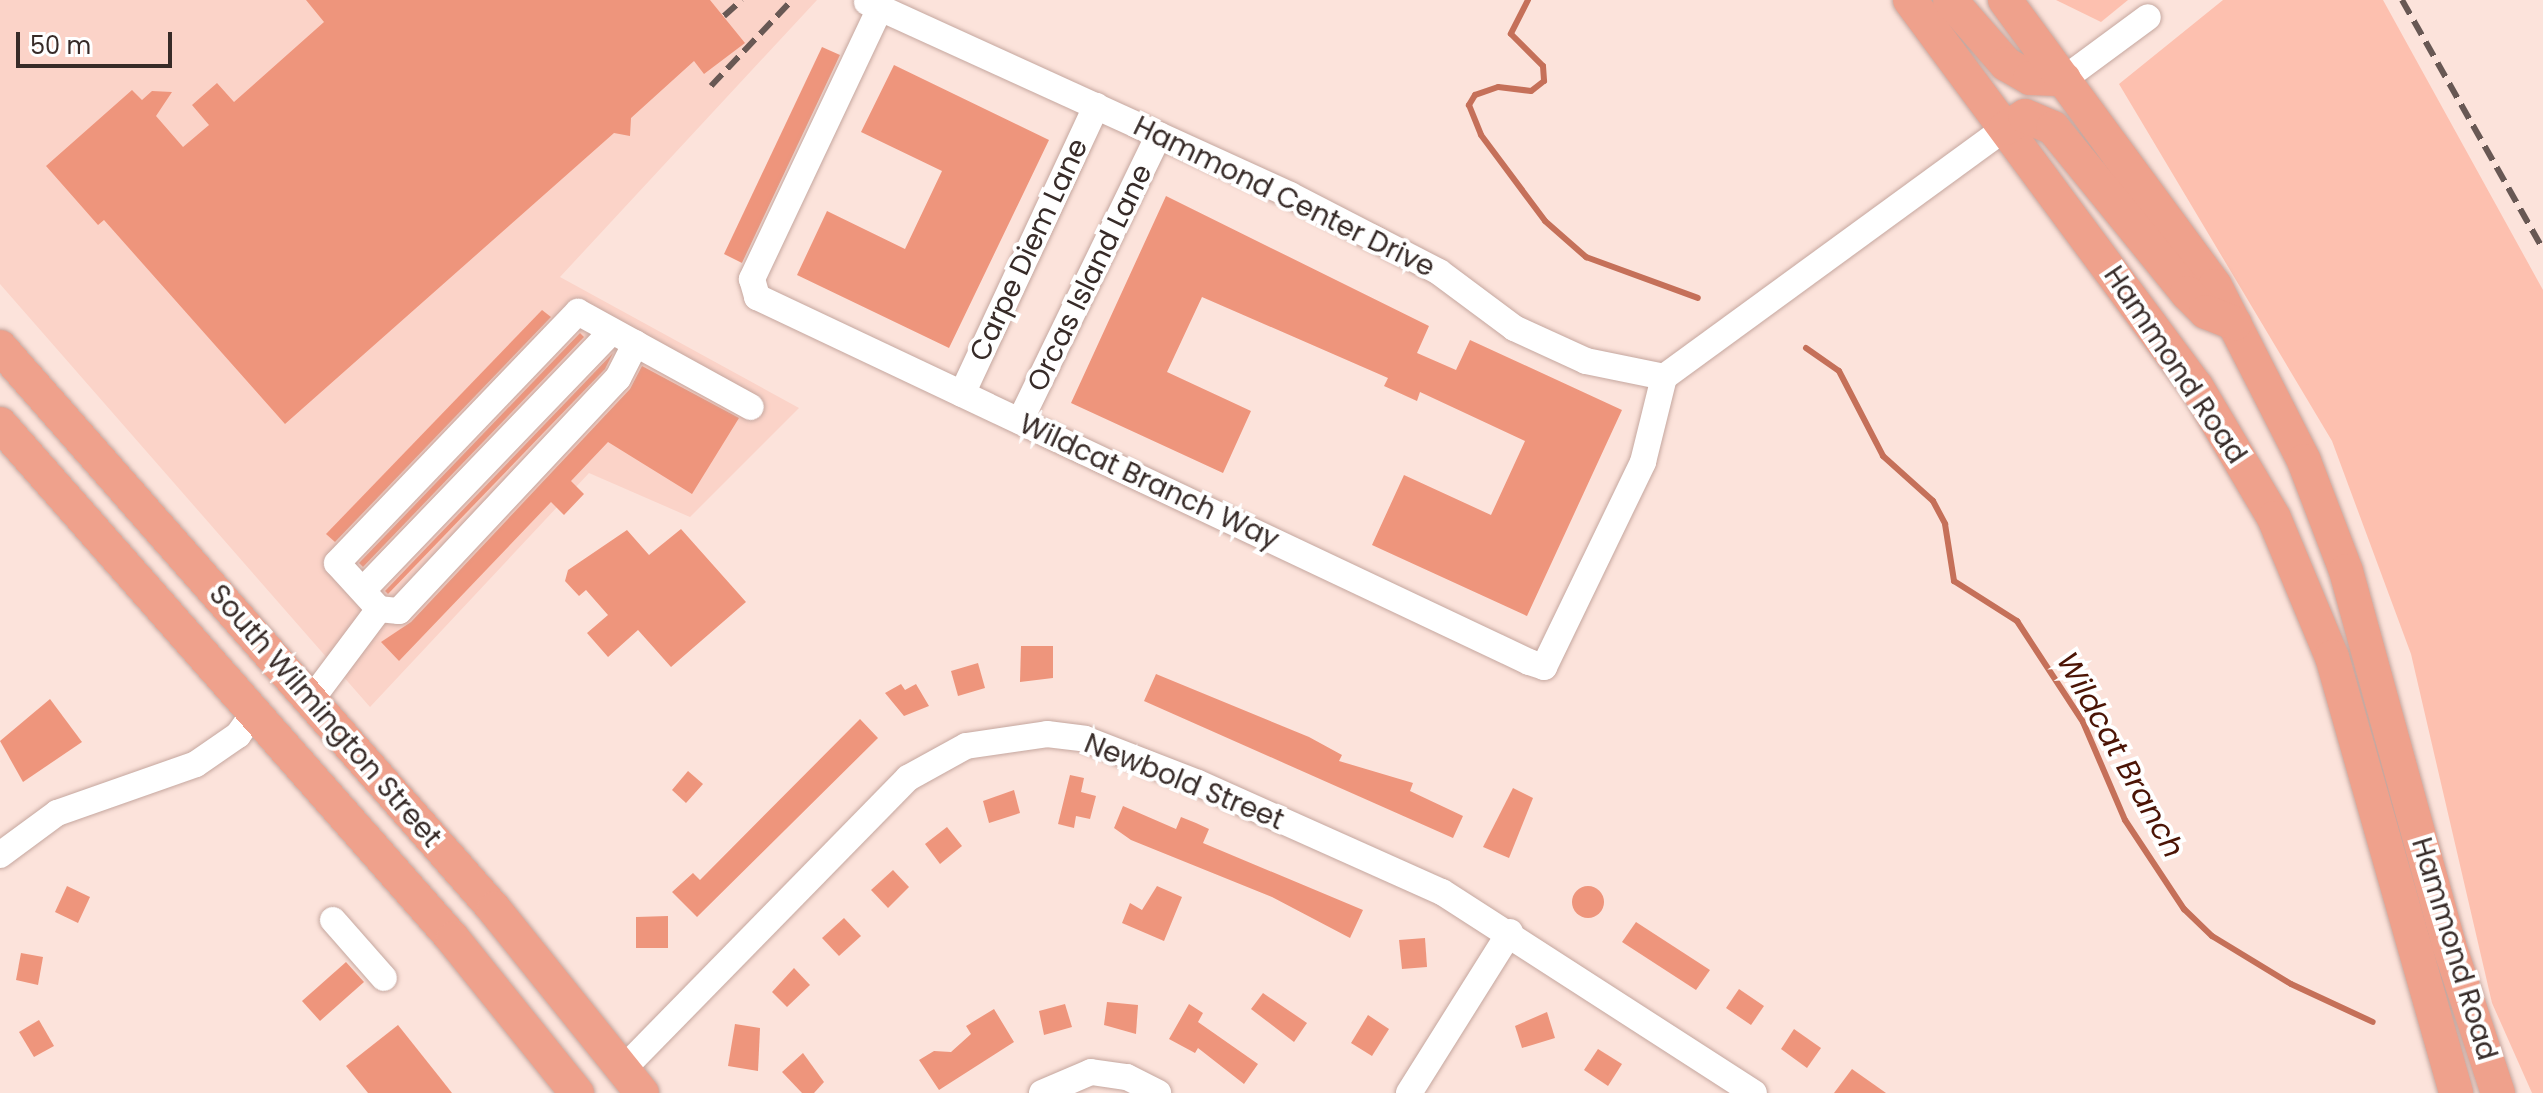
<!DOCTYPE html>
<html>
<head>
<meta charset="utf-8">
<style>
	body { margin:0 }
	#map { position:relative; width:2543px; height:1093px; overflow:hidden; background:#fce3db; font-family:Poppins,sans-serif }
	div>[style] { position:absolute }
	.built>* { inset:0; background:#fbd3c8 }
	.green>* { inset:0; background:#fdc0af }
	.stream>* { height:6px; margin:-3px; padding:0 3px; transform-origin:3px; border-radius:3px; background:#c57059 }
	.building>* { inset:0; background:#ee957c }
	.round { border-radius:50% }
	.roads { filter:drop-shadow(0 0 2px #c5a79f) drop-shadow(0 0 2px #c5a79f) }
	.minor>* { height:26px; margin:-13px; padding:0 13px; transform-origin:13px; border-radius:13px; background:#fff }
	.major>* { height:34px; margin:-17px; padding:0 17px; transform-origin:17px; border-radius:17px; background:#efa18c }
	.rail>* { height:6px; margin-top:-3px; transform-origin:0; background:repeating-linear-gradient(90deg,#685854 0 16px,transparent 0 24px) }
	span { translate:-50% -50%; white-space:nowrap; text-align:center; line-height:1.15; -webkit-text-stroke:8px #fff; paint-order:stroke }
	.street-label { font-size:28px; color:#372b28 }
	.water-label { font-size:30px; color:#4b1405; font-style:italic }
	.scale { position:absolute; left:16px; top:32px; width:156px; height:36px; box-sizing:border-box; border:4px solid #372b28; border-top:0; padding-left:10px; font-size:24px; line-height:28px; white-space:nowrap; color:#372b28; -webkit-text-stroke:6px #fff; paint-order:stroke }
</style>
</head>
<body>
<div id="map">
	<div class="built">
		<div style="clip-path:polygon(0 0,817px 0,560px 277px,799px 408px,690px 517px,589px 473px,370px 707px,0 284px)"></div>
	</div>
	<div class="green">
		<div style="clip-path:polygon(2056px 0,2128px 0,2101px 22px)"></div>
		<div style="clip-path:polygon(2223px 0,2383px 0,2543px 290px,2543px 1093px,2532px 1093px,2492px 1003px,2411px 654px,2332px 441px,2119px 84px)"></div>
	</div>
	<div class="stream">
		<div style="left:1528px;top:0;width:38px;rotate:117deg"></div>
		<div style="left:1511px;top:34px;width:45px;rotate:45deg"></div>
		<div style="left:1543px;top:66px;width:15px;rotate:86deg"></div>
		<div style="left:1544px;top:81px;width:16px;rotate:142deg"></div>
		<div style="left:1531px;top:91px;width:33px;rotate:-173deg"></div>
		<div style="left:1498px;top:87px;width:24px;rotate:161deg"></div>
		<div style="left:1475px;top:95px;width:12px;rotate:121deg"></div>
		<div style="left:1469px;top:105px;width:32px;rotate:68deg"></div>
		<div style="left:1481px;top:135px;width:107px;rotate:53.3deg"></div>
		<div style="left:1545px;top:221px;width:55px;rotate:41.3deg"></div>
		<div style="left:1586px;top:257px;width:119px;rotate:20.1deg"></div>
		<div style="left:1806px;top:348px;width:40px;rotate:34.9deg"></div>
		<div style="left:1839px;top:371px;width:96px;rotate:62.6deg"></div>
		<div style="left:1883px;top:456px;width:67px;rotate:42deg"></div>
		<div style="left:1933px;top:501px;width:26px;rotate:62deg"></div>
		<div style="left:1945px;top:524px;width:58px;rotate:81deg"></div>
		<div style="left:1954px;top:581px;width:75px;rotate:32.4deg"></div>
		<div style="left:2017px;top:621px;width:121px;rotate:56.8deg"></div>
		<div style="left:2083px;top:722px;width:107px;rotate:66.8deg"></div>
		<div style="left:2125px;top:820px;width:107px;rotate:56.5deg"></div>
		<div style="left:2184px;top:909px;width:39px;rotate:44deg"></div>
		<div style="left:2212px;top:936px;width:92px;rotate:31.3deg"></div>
		<div style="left:2291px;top:984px;width:90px;rotate:24.9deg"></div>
	</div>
	<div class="building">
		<div style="clip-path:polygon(306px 0,710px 0,745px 43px,704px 74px,694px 61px,631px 118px,630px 136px,614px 133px,285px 424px,104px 220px,98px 225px,46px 166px,132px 90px,142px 100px,152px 91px,172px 92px,156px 116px,183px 147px,209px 125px,192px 105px,217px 83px,234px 102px,324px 22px)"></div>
		<div style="clip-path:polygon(822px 47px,840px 55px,742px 263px,724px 254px)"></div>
		<div style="clip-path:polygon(894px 65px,1049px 140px,949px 348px,797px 275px,827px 211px,905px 249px,942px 171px,861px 132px)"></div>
		<div style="clip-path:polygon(1166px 196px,1429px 326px,1417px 353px,1456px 370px,1470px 340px,1622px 410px,1527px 616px,1372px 545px,1404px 475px,1491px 515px,1525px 441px,1420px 392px,1417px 401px,1384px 386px,1388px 378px,1202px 297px,1167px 372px,1251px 411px,1223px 473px,1071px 403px)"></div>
		<div style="clip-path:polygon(542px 310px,551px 317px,335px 542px,326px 534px)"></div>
		<div style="clip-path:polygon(580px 333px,584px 337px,363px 567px,359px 563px)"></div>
		<div style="clip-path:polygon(613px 353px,605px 369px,388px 594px,385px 591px)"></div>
		<div style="clip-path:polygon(642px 366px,739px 418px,692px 494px,608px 442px,571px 481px,584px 494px,564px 515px,551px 502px,399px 661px,381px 642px,411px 622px,630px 389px)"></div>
		<div style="clip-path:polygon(681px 529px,746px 602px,671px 667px,638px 630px,608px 657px,587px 633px,608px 615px,586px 590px,579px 596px,565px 581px,568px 570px,627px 530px,649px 555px)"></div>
		<div style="clip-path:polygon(1021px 646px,1053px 646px,1053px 678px,1020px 682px)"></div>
		<div style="clip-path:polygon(978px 663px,985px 688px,958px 696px,951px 671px)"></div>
		<div style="clip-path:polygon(1156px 674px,1309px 737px,1342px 755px,1339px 761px,1413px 783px,1410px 791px,1463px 816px,1453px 838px,1144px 701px)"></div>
		<div style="clip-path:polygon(901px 684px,905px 690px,916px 684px,929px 706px,904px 716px,885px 693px)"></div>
		<div style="clip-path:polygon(50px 699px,82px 742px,23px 782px,0 741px)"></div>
		<div style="clip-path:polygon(860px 719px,878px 738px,697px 917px,672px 892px,693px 873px,700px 880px)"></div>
		<div style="clip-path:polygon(688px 771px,703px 784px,686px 803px,672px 790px)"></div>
		<div style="clip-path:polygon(1070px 775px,1084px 778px,1081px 792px,1096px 796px,1090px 819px,1076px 816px,1074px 828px,1058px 824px)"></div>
		<div style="clip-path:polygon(1513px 788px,1533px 798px,1509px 858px,1483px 847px)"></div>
		<div style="clip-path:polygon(1014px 790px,1020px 813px,989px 823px,983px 801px)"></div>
		<div style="clip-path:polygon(1123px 806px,1176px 829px,1181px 817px,1196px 823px,1209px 829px,1203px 843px,1363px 910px,1350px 938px,1272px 897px,1131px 840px,1114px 828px)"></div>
		<div style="clip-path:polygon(947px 827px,962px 846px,940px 864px,925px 844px)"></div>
		<div style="clip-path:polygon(893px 870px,909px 887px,888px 908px,871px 890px)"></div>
		<div style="clip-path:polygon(67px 886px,90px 897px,78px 923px,55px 912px)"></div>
		<div style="clip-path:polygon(1157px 886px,1182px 897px,1164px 941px,1122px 923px,1130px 903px,1142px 910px)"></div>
		<div class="round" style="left:1572px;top:886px;width:32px;height:32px"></div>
		<div style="clip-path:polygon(668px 916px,668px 948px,636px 948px,636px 917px)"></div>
		<div style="clip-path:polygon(844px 918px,861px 936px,839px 956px,822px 938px)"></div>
		<div style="clip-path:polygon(1636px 922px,1710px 970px,1696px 990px,1622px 942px)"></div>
		<div style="clip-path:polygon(1425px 938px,1427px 967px,1402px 969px,1399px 940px)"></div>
		<div style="clip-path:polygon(21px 953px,43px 957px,38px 985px,16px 980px)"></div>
		<div style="clip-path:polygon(346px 962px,364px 982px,320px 1021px,302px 1001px)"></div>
		<div style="clip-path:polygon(794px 968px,810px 985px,787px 1007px,772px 992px)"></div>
		<div style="clip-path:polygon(1739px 989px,1764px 1006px,1751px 1025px,1726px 1008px)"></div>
		<div style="clip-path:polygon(1263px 993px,1307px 1023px,1294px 1042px,1251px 1009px)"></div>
		<div style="clip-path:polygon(1107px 1002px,1138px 1005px,1136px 1034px,1104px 1025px)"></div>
		<div style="clip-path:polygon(1065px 1004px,1072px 1027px,1044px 1035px,1039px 1011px)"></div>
		<div style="clip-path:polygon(1189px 1004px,1203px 1013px,1198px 1022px,1258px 1064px,1244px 1084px,1198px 1048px,1195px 1053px,1169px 1039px)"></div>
		<div style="clip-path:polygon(994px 1009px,1014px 1042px,939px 1090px,919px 1060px,934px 1051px,951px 1052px,971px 1034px,966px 1026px)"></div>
		<div style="clip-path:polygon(1547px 1012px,1555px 1038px,1522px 1048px,1515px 1026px)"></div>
		<div style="clip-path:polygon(1368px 1015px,1389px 1029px,1372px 1056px,1351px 1043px)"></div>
		<div style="clip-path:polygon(39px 1020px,54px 1046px,34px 1057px,19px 1032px)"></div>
		<div style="clip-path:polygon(735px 1024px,760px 1028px,758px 1071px,728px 1066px)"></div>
		<div style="clip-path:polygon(398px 1025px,441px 1079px,452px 1093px,368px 1093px,346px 1066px)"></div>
		<div style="clip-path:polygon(1794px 1029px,1821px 1048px,1807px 1068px,1781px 1049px)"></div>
		<div style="clip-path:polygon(1598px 1049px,1622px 1064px,1608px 1086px,1584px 1070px)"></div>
		<div style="clip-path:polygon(803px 1053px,824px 1082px,814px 1093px,802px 1093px,782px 1072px)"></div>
		<div style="clip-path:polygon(1852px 1069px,1886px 1093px,1834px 1093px)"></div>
	</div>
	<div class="roads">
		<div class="minor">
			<div style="left:867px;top:2px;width:465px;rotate:24.5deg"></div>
			<div style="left:1290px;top:195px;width:168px;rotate:27.3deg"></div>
			<div style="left:1439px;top:272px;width:94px;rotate:36.7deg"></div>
			<div style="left:1514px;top:328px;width:79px;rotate:24.6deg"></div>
			<div style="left:1586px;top:361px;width:80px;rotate:11.6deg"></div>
			<div style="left:1664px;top:377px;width:423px;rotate:-36.1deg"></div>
			<div style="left:880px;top:8px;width:300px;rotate:115.3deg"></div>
			<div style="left:752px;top:279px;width:19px;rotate:74deg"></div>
			<div style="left:757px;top:297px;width:854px;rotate:25.3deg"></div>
			<div style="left:1529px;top:662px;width:16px;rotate:18deg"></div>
			<div style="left:1544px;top:667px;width:228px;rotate:-64.2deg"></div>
			<div style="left:1643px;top:462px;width:88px;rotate:-76.1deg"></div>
			<div style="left:2064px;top:79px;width:104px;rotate:-36.4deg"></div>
			<div style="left:962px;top:394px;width:318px;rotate:-65deg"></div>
			<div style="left:1020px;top:421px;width:318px;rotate:-64.1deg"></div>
			<div style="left:363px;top:590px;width:359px;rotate:-46.1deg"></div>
			<div style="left:379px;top:609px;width:20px;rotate:6deg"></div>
			<div style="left:399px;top:611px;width:320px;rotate:-46.8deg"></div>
			<div style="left:618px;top:378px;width:39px;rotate:-63deg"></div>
			<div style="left:311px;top:700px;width:114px;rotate:-53.2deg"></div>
			<div style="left:379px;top:609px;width:62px;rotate:-132.4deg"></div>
			<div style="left:337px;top:563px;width:348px;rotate:-46.2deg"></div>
			<div style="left:578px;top:312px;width:197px;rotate:28.8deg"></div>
			<div style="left:0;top:855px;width:71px;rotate:-36.4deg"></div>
			<div style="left:57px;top:813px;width:147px;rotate:-19.4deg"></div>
			<div style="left:196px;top:764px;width:51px;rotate:-34.6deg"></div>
			<div style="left:238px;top:735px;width:26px;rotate:-54deg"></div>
			<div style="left:333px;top:920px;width:77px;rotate:48.7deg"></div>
			<div style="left:624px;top:1068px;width:406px;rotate:-45.6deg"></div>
			<div style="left:908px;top:778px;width:66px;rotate:-28.9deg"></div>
			<div style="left:966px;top:746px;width:82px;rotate:-8.4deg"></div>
			<div style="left:1047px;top:734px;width:38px;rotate:7deg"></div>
			<div style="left:1085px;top:739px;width:121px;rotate:21.3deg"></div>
			<div style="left:1198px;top:783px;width:267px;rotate:24.1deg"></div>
			<div style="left:1442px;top:892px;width:371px;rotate:32.8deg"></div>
			<div style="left:1042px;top:1093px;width:53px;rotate:-23.2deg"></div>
			<div style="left:1091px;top:1072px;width:36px;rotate:8deg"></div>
			<div style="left:1127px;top:1077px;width:35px;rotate:27deg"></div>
			<div style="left:1409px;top:1093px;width:190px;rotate:-57.9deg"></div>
		</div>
		<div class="major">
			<div style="left:1910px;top:0;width:480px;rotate:53.5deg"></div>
			<div style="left:2196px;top:386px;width:153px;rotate:59.4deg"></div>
			<div style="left:2274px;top:518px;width:151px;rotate:67.4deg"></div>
			<div style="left:2332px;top:657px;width:453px;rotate:74.1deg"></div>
			<div style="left:1950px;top:0;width:85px;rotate:48.8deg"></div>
			<div style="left:2006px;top:64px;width:28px;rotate:30deg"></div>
			<div style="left:2030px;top:78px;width:34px;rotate:2deg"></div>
			<div style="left:2005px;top:0;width:355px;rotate:53.7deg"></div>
			<div style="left:2215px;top:286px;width:196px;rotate:63deg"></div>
			<div style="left:2304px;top:461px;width:118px;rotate:69.1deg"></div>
			<div style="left:2346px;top:571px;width:388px;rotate:74.6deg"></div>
			<div style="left:2449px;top:945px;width:156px;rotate:71.7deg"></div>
			<div style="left:2006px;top:128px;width:22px;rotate:-32deg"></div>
			<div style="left:2025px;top:116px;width:30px;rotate:23deg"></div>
			<div style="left:2053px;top:128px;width:213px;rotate:50.9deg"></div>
			<div style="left:2187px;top:293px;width:27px;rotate:45deg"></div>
			<div style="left:2206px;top:312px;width:31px;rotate:22deg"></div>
			<div style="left:0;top:347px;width:748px;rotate:48.68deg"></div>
			<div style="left:494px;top:909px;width:236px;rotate:51.2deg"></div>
			<div style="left:0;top:424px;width:686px;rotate:48.66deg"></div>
			<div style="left:453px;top:939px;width:198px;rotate:51.2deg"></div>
		</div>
	</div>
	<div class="rail">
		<div style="left:2402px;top:0;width:286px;rotate:60.5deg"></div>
		<div style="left:724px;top:16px;width:24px;rotate:-42deg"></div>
		<div style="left:711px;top:86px;width:118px;rotate:-46.7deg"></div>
	</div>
	<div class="street-label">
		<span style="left:1284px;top:197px;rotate:26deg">Hammond Center Drive</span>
		<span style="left:1029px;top:250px;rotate:-65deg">Carpe Diem Lane</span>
		<span style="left:1090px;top:278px;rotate:-64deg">Orcas Island Lane</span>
		<span style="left:2175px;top:365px;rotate:56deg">Hammond Road</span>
		<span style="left:1149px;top:482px;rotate:25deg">Wildcat Branch Way</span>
		<span style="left:325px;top:716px;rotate:49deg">South Wilmington Street</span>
		<span style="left:1184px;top:782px;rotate:22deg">Newbold Street</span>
		<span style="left:2454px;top:949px;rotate:73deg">Hammond Road</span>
	</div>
	<div class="water-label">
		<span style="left:2120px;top:755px;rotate:61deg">Wildcat Branch</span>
	</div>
	<div class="scale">50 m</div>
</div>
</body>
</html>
